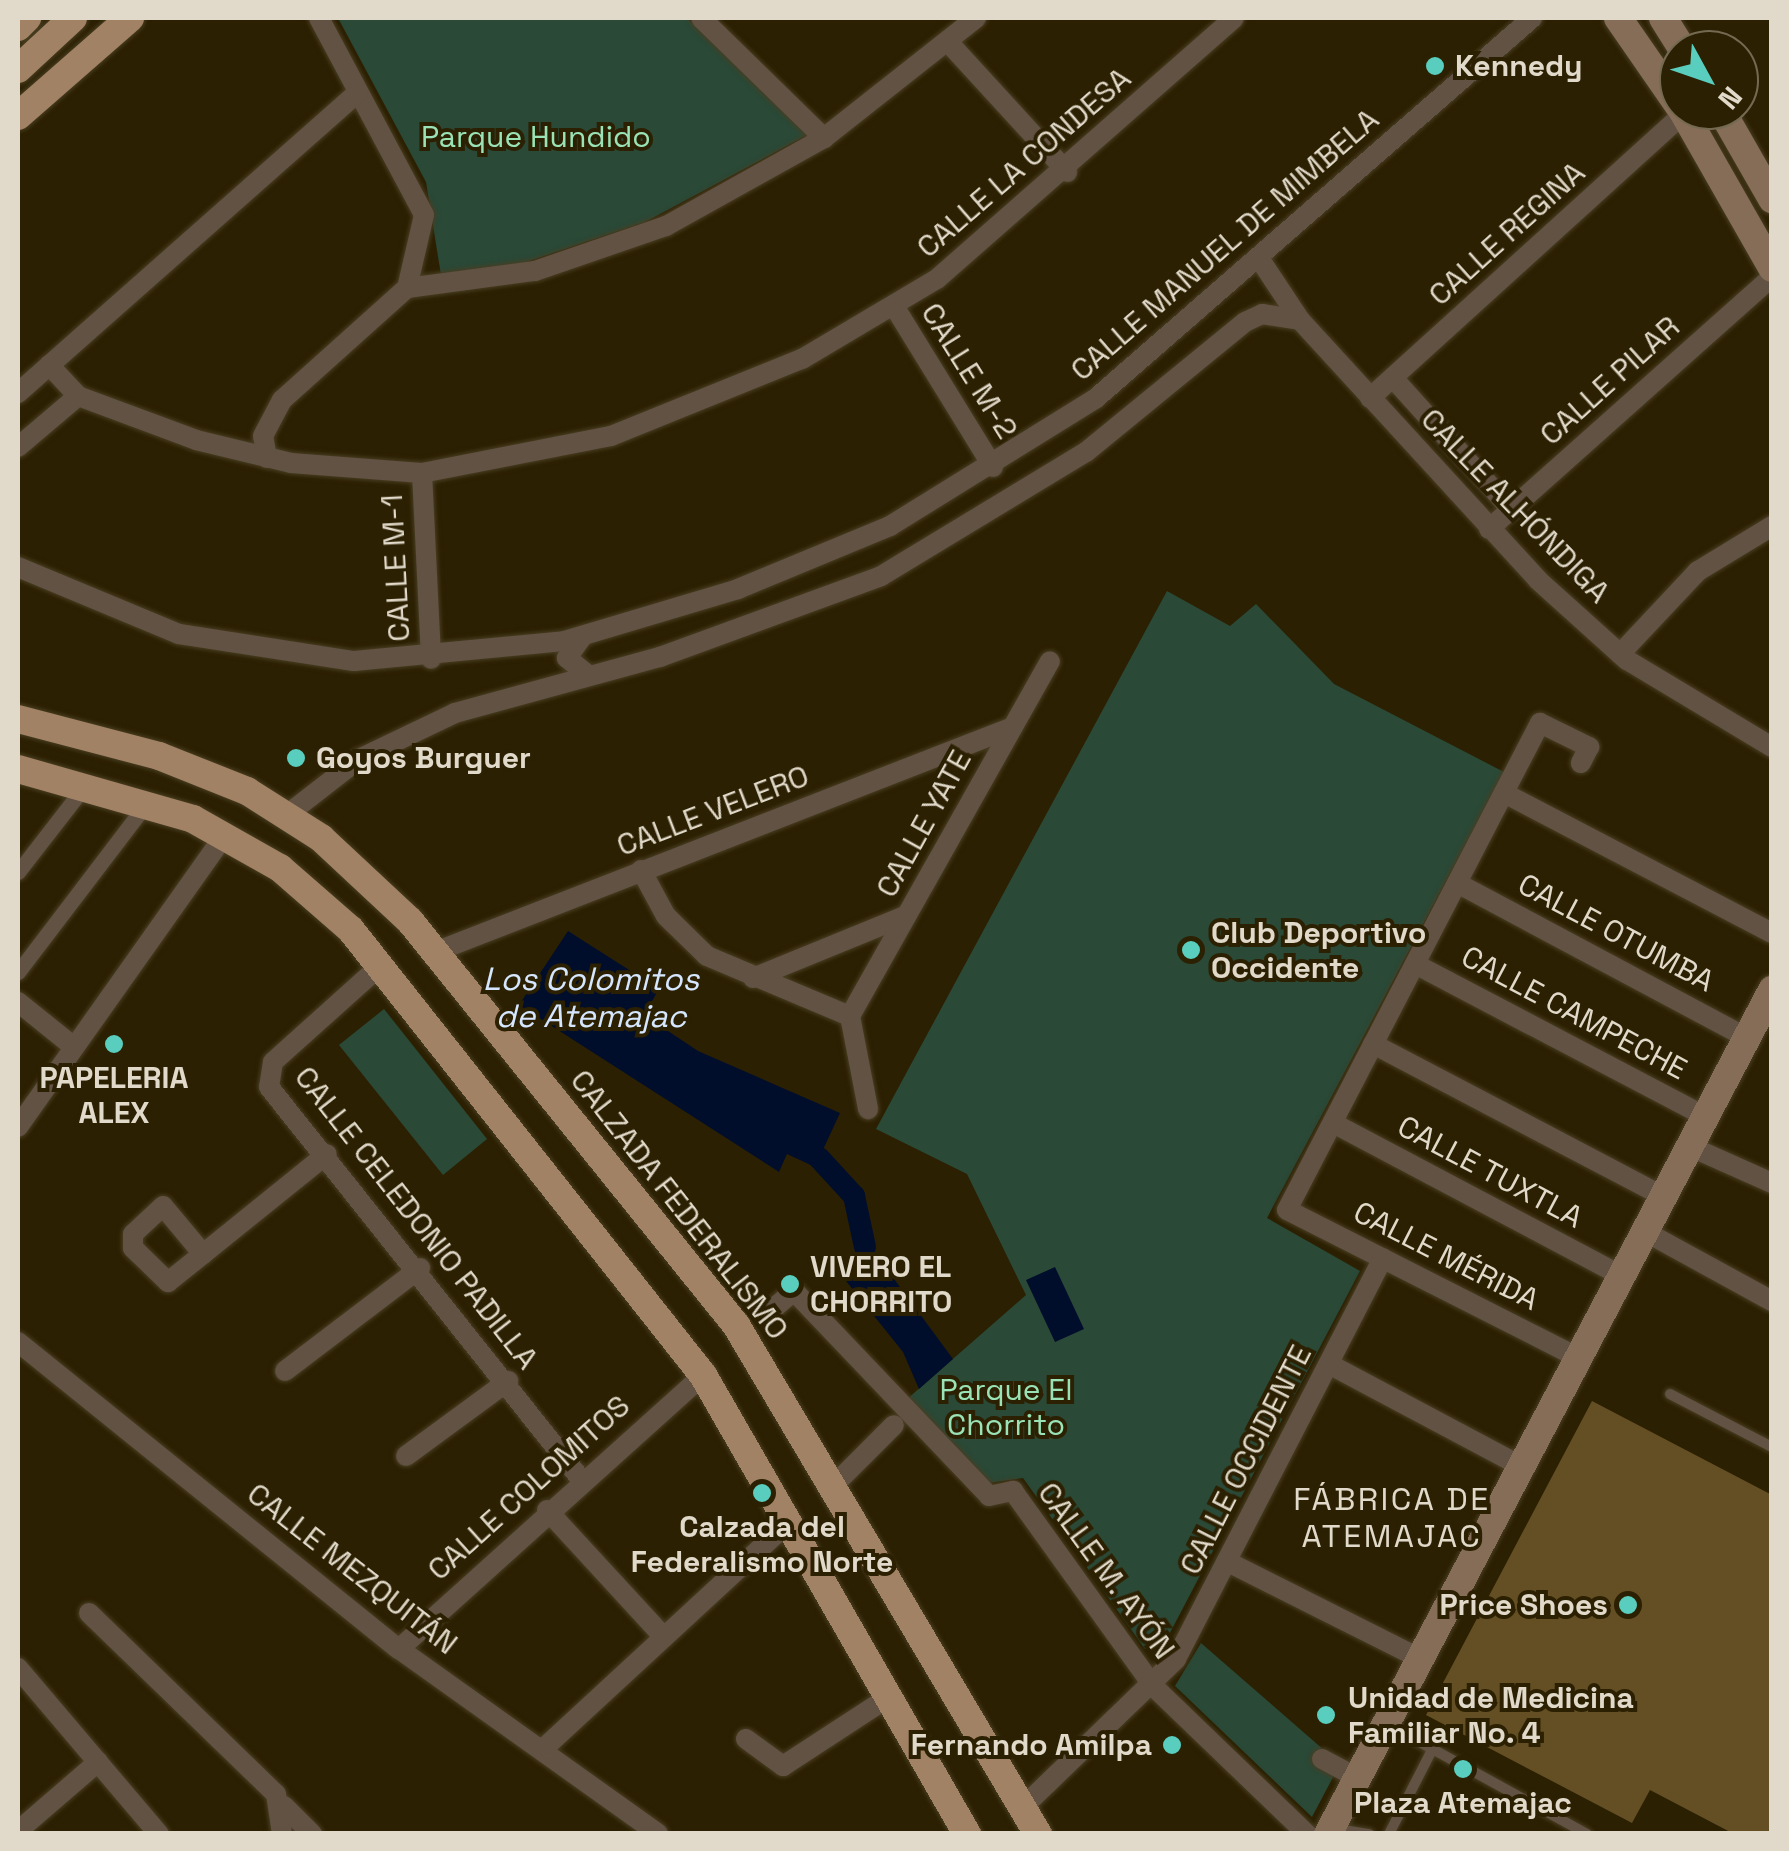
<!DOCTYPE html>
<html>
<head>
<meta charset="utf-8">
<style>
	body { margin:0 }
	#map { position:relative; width:1789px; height:1851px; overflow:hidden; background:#2c2002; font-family:"Space Grotesk",sans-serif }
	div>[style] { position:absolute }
	.green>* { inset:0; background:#2a4937 }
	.water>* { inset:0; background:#000e2c }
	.canal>* { height:22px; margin:-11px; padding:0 11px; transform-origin:11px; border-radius:11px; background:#000e2c }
	.building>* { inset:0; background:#634f23 }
	.roads { filter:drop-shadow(0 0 2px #493e22) drop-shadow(0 0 2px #493e22) }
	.service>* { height:10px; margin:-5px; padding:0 5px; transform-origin:5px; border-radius:5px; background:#625244 }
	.pedestrian>* { height:15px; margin:-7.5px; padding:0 7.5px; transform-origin:7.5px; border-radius:7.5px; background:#625244 }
	.minor>* { height:20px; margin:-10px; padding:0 10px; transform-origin:10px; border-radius:10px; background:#625244 }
	.secondary>* { height:28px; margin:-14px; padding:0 14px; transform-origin:14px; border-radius:14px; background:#866d57 }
	.primary>* { height:28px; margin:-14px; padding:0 14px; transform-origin:14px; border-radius:14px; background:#a28265 }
	.dots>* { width:28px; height:28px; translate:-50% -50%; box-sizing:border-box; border:5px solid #2c2002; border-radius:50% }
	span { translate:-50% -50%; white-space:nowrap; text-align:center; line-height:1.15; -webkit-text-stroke:8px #2c2002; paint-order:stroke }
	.poi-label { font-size:30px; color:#e1d9c9; font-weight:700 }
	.left { translate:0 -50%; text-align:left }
	.right { translate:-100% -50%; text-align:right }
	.park-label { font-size:30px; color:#99e3b7 }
	.street-label { font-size:30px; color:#e1d9c9 }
	.water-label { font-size:32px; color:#d5e6ff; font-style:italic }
	.neighbourhood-label { font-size:32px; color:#e1d9c9; letter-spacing:2.5px }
	.frame { position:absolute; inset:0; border:20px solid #e1d9c9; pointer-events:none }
	.north { position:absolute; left:1659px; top:30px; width:100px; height:100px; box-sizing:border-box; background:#2c2002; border:2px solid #746a52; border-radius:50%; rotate:130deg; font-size:28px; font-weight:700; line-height:40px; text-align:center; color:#e1d9c9 }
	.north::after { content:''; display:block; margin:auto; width:35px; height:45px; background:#59cebe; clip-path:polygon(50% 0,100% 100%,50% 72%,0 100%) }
</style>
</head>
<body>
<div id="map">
	<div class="green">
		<div style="clip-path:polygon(338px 18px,687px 18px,809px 134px,645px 222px,511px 267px,441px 275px,426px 182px)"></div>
		<div style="clip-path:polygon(1167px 591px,1230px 626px,1256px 604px,1334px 684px,1504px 772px,1267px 1218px,1360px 1271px,1162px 1648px,1145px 1649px,1023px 1478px,988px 1483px,906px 1400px,1026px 1295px,967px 1174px,876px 1129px)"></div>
		<div style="clip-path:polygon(384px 1009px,487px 1139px,443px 1175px,339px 1045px)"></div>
		<div style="clip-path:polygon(1201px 1643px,1340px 1764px,1312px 1817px,1175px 1686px)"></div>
	</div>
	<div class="water">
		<div style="clip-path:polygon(568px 931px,659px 989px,644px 1015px,698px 1051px,840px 1113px,815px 1167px,787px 1154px,779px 1172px,519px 1005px)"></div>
		<div style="clip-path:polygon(869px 1245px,953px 1359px,919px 1389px,903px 1352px,846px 1281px)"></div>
		<div style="clip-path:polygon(1055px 1267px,1084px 1329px,1055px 1342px,1026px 1280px)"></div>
	</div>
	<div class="canal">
		<div style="left:819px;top:1158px;width:52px;rotate:47.4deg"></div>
		<div style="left:854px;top:1196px;width:52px;rotate:77.8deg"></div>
	</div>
	<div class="building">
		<div style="clip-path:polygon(1592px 1401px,1772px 1495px,1772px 1834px,1734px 1834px,1650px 1790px,1632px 1823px,1426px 1715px)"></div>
	</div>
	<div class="roads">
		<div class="service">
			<div style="left:1670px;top:1394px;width:115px;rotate:27.5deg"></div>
			<div style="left:1387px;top:1724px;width:228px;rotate:28.8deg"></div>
			<div style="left:1337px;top:1829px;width:33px;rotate:9deg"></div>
			<div style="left:1389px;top:1834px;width:97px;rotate:-62.9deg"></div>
		</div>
		<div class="pedestrian">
			<div style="left:18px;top:872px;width:108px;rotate:-52.2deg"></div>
			<div style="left:18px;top:972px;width:211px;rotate:-52.7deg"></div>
		</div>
		<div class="minor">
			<div style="left:319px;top:18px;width:223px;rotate:61.9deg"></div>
			<div style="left:424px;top:215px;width:75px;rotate:103.1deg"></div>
			<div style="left:701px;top:18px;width:172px;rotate:44.3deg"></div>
			<div style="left:949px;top:43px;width:175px;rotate:47.5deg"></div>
			<div style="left:1259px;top:258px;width:74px;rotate:56.5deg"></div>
			<div style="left:1300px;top:320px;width:352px;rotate:47.5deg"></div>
			<div style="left:1538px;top:580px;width:120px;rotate:42deg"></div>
			<div style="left:1627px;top:660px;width:169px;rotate:31deg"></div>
			<div style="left:894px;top:306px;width:189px;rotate:58.4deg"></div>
			<div style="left:49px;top:365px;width:42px;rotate:46.9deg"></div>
			<div style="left:78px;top:396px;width:126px;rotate:20.4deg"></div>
			<div style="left:196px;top:440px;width:98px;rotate:13.6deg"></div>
			<div style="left:291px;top:463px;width:131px;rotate:4.4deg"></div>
			<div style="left:422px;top:473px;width:193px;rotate:-11.1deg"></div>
			<div style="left:611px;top:436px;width:206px;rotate:-22deg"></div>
			<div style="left:802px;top:359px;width:157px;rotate:-30.7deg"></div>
			<div style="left:937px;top:279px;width:395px;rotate:-41.3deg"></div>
			<div style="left:1393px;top:378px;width:178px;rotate:48deg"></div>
			<div style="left:18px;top:393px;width:454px;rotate:-41.5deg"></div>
			<div style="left:1370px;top:398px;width:424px;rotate:-42.2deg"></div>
			<div style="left:18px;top:447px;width:79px;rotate:-40.4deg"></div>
			<div style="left:267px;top:458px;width:22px;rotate:-100deg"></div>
			<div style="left:263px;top:436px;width:41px;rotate:-62.2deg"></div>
			<div style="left:282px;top:400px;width:168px;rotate:-41.9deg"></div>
			<div style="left:407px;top:288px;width:129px;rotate:-7.6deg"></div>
			<div style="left:535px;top:271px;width:139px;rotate:-19deg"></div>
			<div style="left:666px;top:226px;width:181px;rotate:-29.1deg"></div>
			<div style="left:824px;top:138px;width:194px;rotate:-38.3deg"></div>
			<div style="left:422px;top:473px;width:186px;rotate:87.2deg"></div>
			<div style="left:1489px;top:529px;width:379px;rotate:-41.7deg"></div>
			<div style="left:18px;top:567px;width:174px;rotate:22.6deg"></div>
			<div style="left:179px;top:634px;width:177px;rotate:8.8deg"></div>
			<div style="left:354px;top:661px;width:211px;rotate:-5.4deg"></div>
			<div style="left:564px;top:641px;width:182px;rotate:-16.6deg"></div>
			<div style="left:738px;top:589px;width:165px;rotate:-22.5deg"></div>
			<div style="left:890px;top:526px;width:241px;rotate:-31.8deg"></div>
			<div style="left:1095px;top:399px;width:580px;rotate:-41.08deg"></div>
			<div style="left:582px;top:637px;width:26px;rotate:126deg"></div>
			<div style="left:567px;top:658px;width:28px;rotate:39deg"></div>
			<div style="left:1620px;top:654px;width:114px;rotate:-46.8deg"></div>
			<div style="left:1698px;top:571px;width:87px;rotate:-31.3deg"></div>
			<div style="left:1504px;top:793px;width:302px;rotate:27.6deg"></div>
			<div style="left:288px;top:814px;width:90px;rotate:-37.8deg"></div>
			<div style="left:359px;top:759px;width:106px;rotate:-25.6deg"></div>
			<div style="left:455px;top:713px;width:213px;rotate:-15.3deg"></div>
			<div style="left:660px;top:657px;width:235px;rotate:-20.1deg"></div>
			<div style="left:881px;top:576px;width:240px;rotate:-31.2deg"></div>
			<div style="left:1086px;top:452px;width:205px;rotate:-39.3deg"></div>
			<div style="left:1245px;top:322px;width:19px;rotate:-25deg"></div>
			<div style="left:1262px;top:314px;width:38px;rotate:9deg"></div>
			<div style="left:641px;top:870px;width:52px;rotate:61.5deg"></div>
			<div style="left:666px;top:916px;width:57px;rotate:44.3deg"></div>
			<div style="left:707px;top:956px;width:155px;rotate:22.8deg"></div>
			<div style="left:1457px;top:883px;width:327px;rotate:28.1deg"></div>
			<div style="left:435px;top:952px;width:620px;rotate:-21.27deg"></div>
			<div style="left:1415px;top:964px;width:327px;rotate:27.7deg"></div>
			<div style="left:381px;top:965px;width:145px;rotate:138.1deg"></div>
			<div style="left:273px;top:1062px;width:25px;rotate:99deg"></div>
			<div style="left:269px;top:1087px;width:500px;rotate:51.5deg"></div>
			<div style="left:753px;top:978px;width:166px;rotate:-22.2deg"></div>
			<div style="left:18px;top:1002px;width:72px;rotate:38.8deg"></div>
			<div style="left:850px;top:1016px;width:407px;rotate:-60.6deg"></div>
			<div style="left:850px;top:1016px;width:95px;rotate:79deg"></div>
			<div style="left:1373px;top:1044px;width:327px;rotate:27.7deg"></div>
			<div style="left:1333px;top:1123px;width:325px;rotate:27.9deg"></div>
			<div style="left:18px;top:1127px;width:358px;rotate:-54.7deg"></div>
			<div style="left:1689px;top:1146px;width:91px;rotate:24deg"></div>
			<div style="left:1644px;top:1231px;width:146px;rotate:28.7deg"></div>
			<div style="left:203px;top:1254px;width:62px;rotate:-129.8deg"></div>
			<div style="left:163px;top:1206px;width:41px;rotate:137deg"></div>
			<div style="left:133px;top:1234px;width:14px;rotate:90deg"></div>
			<div style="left:133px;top:1248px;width:49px;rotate:44.2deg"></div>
			<div style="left:168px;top:1282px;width:45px;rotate:-38.7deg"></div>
			<div style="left:203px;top:1254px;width:159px;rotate:-38.9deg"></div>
			<div style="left:773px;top:1309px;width:28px;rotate:-41deg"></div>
			<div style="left:794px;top:1291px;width:283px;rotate:46.4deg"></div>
			<div style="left:989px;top:1496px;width:25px;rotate:-12deg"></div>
			<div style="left:1013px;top:1491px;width:240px;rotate:54.3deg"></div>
			<div style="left:1153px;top:1686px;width:214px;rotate:43.9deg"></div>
			<div style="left:18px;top:1342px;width:489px;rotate:38.9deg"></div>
			<div style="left:399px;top:1649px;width:318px;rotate:35.5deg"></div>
			<div style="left:1577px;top:1357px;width:325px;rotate:-153.1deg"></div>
			<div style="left:1287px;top:1210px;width:549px;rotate:-62.55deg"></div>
			<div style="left:1540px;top:723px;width:55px;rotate:26.1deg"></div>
			<div style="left:1589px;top:747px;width:18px;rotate:117deg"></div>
			<div style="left:1329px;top:1364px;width:217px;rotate:28deg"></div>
			<div style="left:285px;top:1371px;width:170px;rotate:-37.3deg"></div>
			<div style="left:406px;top:1456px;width:127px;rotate:-36.3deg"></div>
			<div style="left:833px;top:1486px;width:86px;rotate:-45deg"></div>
			<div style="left:547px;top:1510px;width:171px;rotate:47.4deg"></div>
			<div style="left:1228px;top:1562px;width:214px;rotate:26.7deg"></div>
			<div style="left:89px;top:1613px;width:260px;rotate:44.1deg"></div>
			<div style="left:276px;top:1794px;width:40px;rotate:81.5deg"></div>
			<div style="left:399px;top:1649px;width:409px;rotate:-42deg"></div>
			<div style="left:18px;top:1668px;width:218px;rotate:49.7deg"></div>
			<div style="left:746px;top:1739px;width:46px;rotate:36.1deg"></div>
			<div style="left:783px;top:1766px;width:126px;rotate:-33.1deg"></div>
			<div style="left:544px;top:1748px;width:333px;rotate:-42.7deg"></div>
			<div style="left:1322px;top:1759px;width:40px;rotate:28deg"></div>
			<div style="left:284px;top:1806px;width:40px;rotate:45deg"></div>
			<div style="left:1023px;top:1807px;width:213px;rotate:-44deg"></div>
			<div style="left:1176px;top:1659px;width:451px;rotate:-62.7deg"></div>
			<div style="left:18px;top:1831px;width:106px;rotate:-40.8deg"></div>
		</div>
		<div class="secondary">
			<div style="left:1618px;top:18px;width:107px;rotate:55.3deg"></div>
			<div style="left:1663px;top:18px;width:38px;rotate:58deg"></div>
			<div style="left:1682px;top:110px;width:182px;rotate:60.3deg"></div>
			<div style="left:1721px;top:110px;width:103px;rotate:60.2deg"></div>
			<div style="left:1328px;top:1834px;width:954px;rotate:-62.25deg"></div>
		</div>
		<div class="primary">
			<div style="left:18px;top:27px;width:13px;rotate:-45deg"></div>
			<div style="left:18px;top:69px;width:75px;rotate:-42.8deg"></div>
			<div style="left:18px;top:116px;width:149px;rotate:-41.2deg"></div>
			<div style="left:18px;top:719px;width:146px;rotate:14.7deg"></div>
			<div style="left:159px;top:756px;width:95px;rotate:21.7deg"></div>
			<div style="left:247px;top:791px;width:88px;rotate:32.4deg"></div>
			<div style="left:321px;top:838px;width:122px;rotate:43deg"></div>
			<div style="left:410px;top:921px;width:519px;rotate:51.1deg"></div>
			<div style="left:736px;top:1325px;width:592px;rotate:59.32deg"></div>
			<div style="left:18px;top:769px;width:182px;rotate:15.9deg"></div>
			<div style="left:193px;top:819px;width:100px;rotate:29.4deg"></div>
			<div style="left:280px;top:868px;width:94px;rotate:41.1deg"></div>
			<div style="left:351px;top:930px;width:567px;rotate:51.66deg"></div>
			<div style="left:703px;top:1375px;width:530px;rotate:60.09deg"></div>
		</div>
	</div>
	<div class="dots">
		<div style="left:1435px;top:66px;background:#59cebe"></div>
		<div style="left:296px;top:758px;background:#59cebe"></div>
		<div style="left:1191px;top:950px;background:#59cebe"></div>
		<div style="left:114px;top:1044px;background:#59cebe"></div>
		<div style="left:790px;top:1284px;background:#59cebe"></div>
		<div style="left:762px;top:1493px;background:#59cebe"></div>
		<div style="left:1628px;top:1605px;background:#59cebe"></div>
		<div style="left:1326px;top:1715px;background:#59cebe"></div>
		<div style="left:1172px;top:1745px;background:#59cebe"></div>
		<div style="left:1463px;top:1769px;background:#59cebe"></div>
	</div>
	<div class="poi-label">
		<span class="left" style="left:1455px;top:66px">Kennedy</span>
		<span class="left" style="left:316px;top:758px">Goyos Burguer</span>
		<span class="left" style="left:1211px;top:950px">Club Deportivo<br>Occidente</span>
		<span style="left:114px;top:1095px">PAPELERIA<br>ALEX</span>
		<span class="left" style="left:810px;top:1284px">VIVERO EL<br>CHORRITO</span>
		<span style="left:762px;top:1544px">Calzada del<br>Federalismo Norte</span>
		<span class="right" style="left:1608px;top:1605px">Price Shoes</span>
		<span class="left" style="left:1348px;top:1715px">Unidad de Medicina<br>Familiar No. 4</span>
		<span class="right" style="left:1152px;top:1745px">Fernando Amilpa</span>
		<span style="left:1463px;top:1803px">Plaza Atemajac</span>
	</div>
	<div class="park-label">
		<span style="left:536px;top:137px">Parque Hundido</span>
		<span style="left:1006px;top:1407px">Parque El<br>Chorrito</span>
	</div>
	<div class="street-label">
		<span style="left:1024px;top:163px;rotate:-41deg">CALLE LA CONDESA</span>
		<span style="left:1507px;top:234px;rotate:-42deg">CALLE REGINA</span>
		<span style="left:1225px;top:245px;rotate:-41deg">CALLE MANUEL DE MIMBELA</span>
		<span style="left:969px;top:371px;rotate:58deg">CALLE M-2</span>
		<span style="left:1610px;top:381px;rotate:-42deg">CALLE PILAR</span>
		<span style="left:1515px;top:506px;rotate:46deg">CALLE ALHÓNDIGA</span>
		<span style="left:396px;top:568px;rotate:-93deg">CALLE M-1</span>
		<span style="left:713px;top:811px;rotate:-21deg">CALLE VELERO</span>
		<span style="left:924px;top:824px;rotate:-61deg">CALLE YATE</span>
		<span style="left:1616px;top:933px;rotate:28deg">CALLE OTUMBA</span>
		<span style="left:1574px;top:1013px;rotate:28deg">CALLE CAMPECHE</span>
		<span style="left:1490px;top:1172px;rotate:28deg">CALLE TUXTLA</span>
		<span style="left:679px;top:1205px;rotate:52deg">CALZADA FEDERALISMO</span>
		<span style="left:416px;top:1218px;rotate:52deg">CALLE CELEDONIO PADILLA</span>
		<span style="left:1446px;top:1256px;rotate:27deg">CALLE MÉRIDA</span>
		<span style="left:1246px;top:1460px;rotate:-63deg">CALLE OCCIDENTE</span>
		<span style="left:529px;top:1488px;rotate:-42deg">CALLE COLOMITOS</span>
		<span style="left:352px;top:1569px;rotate:38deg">CALLE MEZQUITÁN</span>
		<span style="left:1106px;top:1571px;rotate:54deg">CALLE M. AYÓN</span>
	</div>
	<div class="water-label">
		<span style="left:591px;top:998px">Los Colomitos<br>de Atemajac</span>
	</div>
	<div class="neighbourhood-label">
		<span style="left:1392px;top:1518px">FÁBRICA DE<br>ATEMAJAC</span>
	</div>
	<div class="frame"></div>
	<div class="north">N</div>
</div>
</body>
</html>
